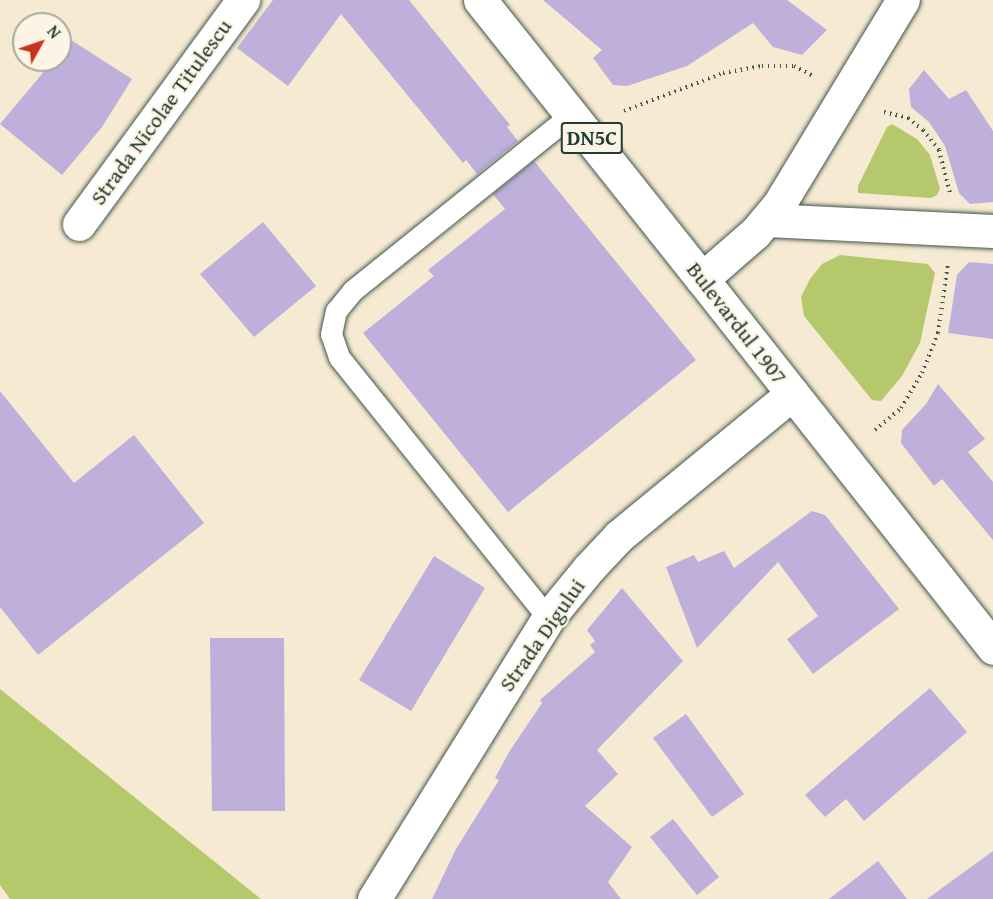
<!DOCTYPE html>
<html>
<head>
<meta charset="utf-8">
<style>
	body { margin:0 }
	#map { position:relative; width:993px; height:899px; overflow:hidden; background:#f7ead2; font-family:"Gentium Book Plus",serif }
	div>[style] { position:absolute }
	.green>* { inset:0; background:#b5c86c }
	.building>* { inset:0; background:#beafdb }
	.path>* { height:4px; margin-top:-2px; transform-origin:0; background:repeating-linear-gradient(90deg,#3f574c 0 1.5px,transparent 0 6px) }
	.roads { filter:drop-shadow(0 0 2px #3f574c) drop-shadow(0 0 2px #3f574c) }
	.lane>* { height:21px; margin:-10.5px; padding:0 10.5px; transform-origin:10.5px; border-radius:10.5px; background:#fff }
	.street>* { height:33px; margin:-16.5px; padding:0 16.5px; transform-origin:16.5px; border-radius:16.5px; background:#fff }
	.secondary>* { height:33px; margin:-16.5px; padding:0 16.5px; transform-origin:16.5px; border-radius:16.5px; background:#fff }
	.primary>* { height:33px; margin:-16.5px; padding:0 16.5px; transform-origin:16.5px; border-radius:16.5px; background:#fff }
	span { translate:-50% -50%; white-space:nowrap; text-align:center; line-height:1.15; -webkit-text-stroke:4.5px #fcf5e5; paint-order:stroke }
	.shield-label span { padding:2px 4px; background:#fcf5e5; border:2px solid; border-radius:4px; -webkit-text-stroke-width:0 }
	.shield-label { font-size:21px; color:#1f3d34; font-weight:700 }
	.street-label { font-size:22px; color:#1f3d34 }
	.north { position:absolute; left:12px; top:12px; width:60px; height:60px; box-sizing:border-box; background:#fcf5e5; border:2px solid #a4ab9e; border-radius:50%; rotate:50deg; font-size:16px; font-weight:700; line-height:24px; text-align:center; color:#1f3d34 }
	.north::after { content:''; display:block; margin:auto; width:21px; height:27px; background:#c8321e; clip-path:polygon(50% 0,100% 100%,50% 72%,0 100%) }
</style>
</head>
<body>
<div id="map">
	<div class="green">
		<div style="clip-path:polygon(892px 124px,917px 139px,930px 155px,940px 189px,937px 195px,931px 198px,858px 193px,858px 186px,887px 127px)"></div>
		<div style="clip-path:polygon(840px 255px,928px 264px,935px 273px,920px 343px,902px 376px,881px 401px,872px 400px,804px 316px,801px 297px,810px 279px,822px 264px)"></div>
		<div style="clip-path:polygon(0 689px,261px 899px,10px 899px,0 885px)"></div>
	</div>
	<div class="building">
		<div style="clip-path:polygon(273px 0,409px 0,510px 125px,507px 127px,518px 141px,477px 174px,466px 160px,463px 163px,341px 14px,288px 86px,237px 48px)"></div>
		<div style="clip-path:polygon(543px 0,787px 0,827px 30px,802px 55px,773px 47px,753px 23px,687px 66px,627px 86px,613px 85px,593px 58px,602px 50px)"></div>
		<div style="clip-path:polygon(60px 33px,132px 79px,102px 127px,62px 175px,0 124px,47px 68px,35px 60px,60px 60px)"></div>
		<div style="clip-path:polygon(924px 70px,949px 99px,966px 90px,993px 131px,993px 202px,970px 204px,959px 193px,945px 146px,929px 122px,911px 107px,909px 89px)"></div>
		<div style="clip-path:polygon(534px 161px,696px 360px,508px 512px,363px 333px,434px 276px,428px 270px,505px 209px,493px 194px)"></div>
		<div style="clip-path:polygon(263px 222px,316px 286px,254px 337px,200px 274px)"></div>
		<div style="clip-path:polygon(969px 262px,993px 264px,993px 339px,948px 333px,957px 275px)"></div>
		<div style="clip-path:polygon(938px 384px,985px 439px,968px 452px,993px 482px,993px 540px,942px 479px,934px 486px,901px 443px,902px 430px,926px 404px)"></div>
		<div style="clip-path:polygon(0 391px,74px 483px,134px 435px,204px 523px,38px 655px,0 607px)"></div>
		<div style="clip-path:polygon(812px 511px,825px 515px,899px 609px,813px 674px,787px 639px,818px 616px,778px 562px,697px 648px,666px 567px,694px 555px,698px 562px,724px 551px,734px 568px)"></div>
		<div style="clip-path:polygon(434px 556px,485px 588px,411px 711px,359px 680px)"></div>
		<div style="clip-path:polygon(622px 588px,683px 661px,597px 750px,618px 774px,585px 806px,632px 847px,608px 882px,621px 899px,432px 899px,456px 849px,499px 780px,495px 778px,509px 752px,542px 703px,540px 700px,595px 652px,590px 645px,595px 641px,587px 630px)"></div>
		<div style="clip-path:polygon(210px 638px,284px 638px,285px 811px,212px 811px)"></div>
		<div style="clip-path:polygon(930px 688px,967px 732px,864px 821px,846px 799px,825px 817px,805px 795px)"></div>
		<div style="clip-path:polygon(686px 714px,744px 794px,712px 817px,653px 738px)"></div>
		<div style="clip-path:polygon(673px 819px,719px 877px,697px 895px,650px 837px)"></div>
		<div style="clip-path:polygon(993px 851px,993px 899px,927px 899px)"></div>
		<div style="clip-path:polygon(878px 861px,907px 899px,829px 899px)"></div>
	</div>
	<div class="path">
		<div style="left:624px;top:111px;width:106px;rotate:-21deg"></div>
		<div style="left:723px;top:73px;width:40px;rotate:-10deg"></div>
		<div style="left:762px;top:66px;width:32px"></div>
		<div style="left:794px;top:66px;width:22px;rotate:27deg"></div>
		<div style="left:884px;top:112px;width:25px;rotate:14deg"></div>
		<div style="left:908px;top:118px;width:19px;rotate:39deg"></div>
		<div style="left:923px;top:130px;width:26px;rotate:51deg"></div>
		<div style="left:939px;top:150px;width:44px;rotate:75.7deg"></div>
		<div style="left:875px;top:430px;width:34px;rotate:-40deg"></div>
		<div style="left:901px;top:408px;width:41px;rotate:-59deg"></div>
		<div style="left:922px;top:373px;width:43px;rotate:-68.2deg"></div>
		<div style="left:938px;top:333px;width:71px;rotate:-81.9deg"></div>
	</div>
	<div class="roads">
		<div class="lane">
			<div style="left:548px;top:618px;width:334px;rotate:-128.7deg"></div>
			<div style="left:339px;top:357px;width:24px;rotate:-109deg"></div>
			<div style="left:331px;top:334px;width:24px;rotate:-78deg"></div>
			<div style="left:336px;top:311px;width:26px;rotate:-51deg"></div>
			<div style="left:352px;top:291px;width:282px;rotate:-38.8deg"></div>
		</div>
		<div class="street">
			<div style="left:767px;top:220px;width:226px;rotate:2.8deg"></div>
			<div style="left:79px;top:224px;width:278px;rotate:-53.8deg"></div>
		</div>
		<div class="secondary">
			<div style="left:702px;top:279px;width:470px;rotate:51.7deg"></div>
			<div style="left:374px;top:899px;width:331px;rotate:-58.2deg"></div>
			<div style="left:548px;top:618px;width:65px;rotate:-50.6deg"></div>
			<div style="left:589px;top:568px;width:44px;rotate:-46.8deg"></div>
			<div style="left:619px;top:536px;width:224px;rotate:-39.4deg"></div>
		</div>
		<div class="primary">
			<div style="left:480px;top:0;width:357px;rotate:51.5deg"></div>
			<div style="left:702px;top:279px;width:70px;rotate:-41deg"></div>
			<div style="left:755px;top:233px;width:35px;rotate:-50deg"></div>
			<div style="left:778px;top:206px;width:241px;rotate:-58.8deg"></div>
		</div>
	</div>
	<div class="shield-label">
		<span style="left:592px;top:138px">DN5C</span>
	</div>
	<div class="street-label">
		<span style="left:161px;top:112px;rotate:-54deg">Strada Nicolae Titulescu</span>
		<span style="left:737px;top:323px;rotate:52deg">Bulevardul 1907</span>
		<span style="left:542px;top:635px;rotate:-55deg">Strada Digului</span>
	</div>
	<div class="north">N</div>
</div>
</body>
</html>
